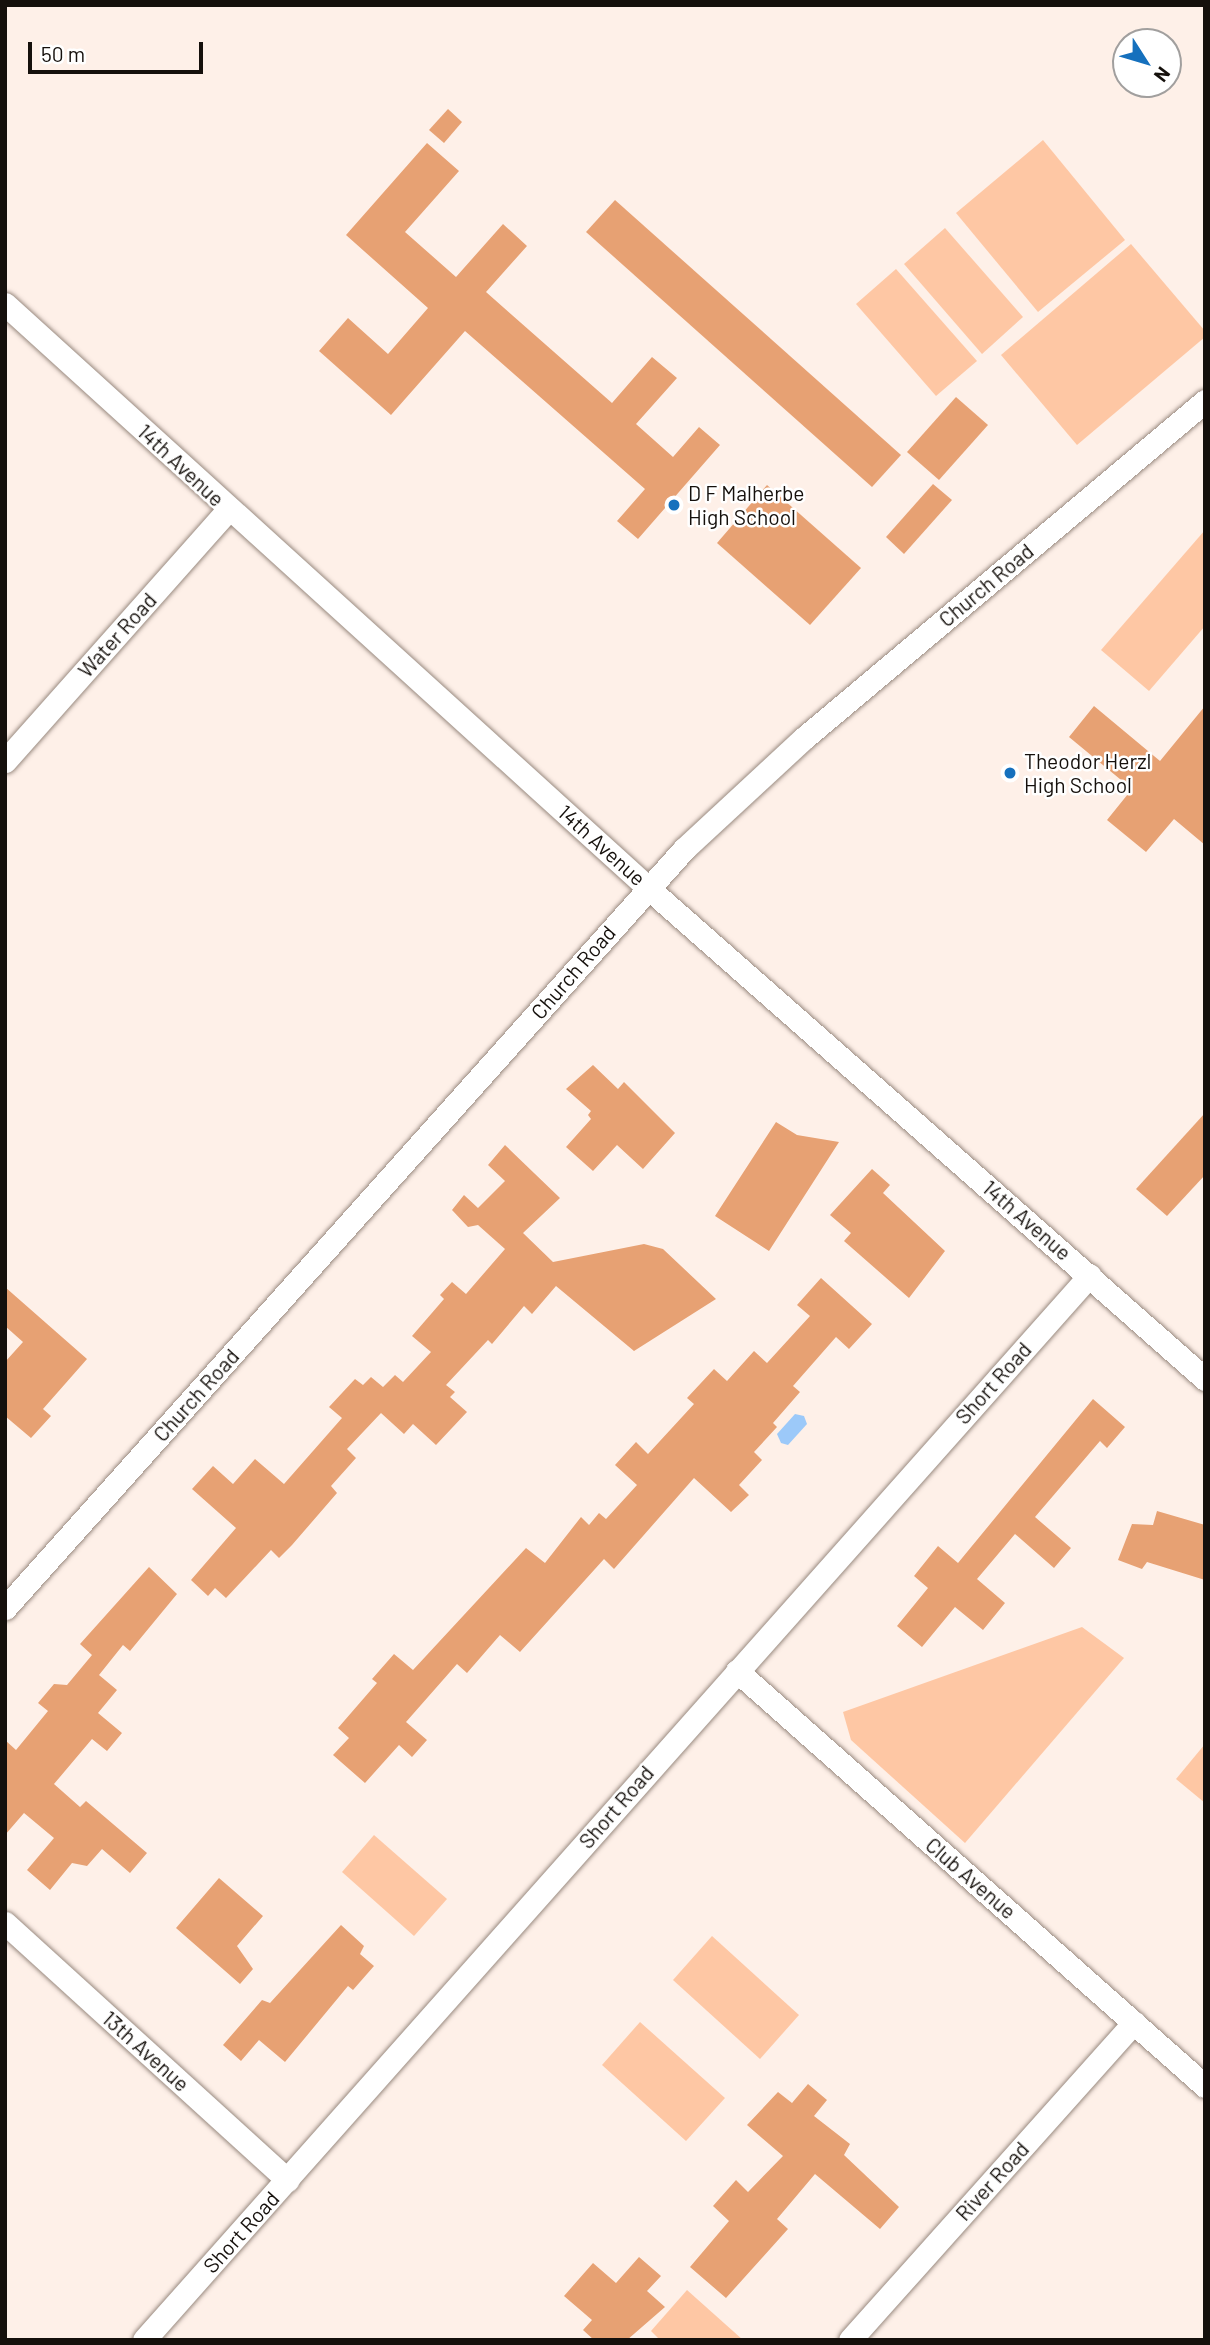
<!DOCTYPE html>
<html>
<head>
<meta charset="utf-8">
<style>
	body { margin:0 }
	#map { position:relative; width:1210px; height:2345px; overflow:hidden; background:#fef0e8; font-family:Barlow,sans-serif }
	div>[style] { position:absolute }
	.green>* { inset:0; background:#fec7a4 }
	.water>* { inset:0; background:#9cc9f9 }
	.building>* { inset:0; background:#e7a173 }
	.roads { filter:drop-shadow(0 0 2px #998a80) drop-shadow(0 0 2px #998a80) }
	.street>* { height:23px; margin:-11.5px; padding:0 11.5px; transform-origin:11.5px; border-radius:11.5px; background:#fff }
	.dots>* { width:19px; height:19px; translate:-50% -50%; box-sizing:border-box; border:4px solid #fff; border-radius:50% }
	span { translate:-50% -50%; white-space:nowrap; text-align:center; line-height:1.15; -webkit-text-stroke:5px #fff; paint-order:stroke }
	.street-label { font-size:21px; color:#15100c }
	.poi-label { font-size:21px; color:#15100c }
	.left { translate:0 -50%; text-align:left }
	.frame { position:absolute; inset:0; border:7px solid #15100c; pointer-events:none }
	.north { position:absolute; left:1112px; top:28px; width:70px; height:70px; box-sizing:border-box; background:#fff; border:2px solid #a19f9e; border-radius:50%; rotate:127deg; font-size:19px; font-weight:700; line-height:28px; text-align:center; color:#15100c }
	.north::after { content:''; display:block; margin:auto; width:24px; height:32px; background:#1570bd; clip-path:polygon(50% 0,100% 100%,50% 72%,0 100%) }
	.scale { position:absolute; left:28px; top:42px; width:175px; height:32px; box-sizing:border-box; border:4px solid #15100c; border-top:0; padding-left:9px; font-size:21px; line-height:24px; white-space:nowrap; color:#15100c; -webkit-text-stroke:5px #fff; paint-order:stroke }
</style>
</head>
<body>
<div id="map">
	<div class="green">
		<div style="clip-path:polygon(1043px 140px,1125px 240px,1038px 312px,956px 213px)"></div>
		<div style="clip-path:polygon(945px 228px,1023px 317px,982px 354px,904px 264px)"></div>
		<div style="clip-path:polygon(1131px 244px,1205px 331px,1205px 337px,1077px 445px,1001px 355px)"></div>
		<div style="clip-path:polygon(896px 269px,977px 361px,936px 396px,856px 304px)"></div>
		<div style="clip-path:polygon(1205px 530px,1205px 626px,1149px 691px,1101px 650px)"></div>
		<div style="clip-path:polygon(1082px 1627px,1124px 1658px,965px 1843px,851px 1740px,843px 1712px)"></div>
		<div style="clip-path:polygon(1205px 1744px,1205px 1803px,1176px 1779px)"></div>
		<div style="clip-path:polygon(374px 1835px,447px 1899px,414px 1936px,342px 1872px)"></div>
		<div style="clip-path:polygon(712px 1936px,799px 2015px,760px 2059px,673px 1980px)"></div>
		<div style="clip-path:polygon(640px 2022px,725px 2098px,686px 2141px,602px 2065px)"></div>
		<div style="clip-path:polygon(687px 2290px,743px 2340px,660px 2340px,651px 2331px)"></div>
	</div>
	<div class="water">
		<div style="clip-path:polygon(795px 1414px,804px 1416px,807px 1424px,788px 1445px,781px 1443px,777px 1434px)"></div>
	</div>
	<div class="building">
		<div style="clip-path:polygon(448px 109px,462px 122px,444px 143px,429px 130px)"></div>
		<div style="clip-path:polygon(427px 143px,459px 171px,405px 232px,456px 277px,503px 224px,527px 246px,486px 292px,612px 403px,652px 357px,677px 378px,636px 424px,673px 457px,699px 427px,720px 445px,638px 539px,617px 521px,645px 489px,465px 331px,391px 415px,319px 351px,348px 318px,388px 354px,428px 308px,346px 235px)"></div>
		<div style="clip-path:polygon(615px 200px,901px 455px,872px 487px,586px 232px)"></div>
		<div style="clip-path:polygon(956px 397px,988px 425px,939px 480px,907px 452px)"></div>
		<div style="clip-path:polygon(933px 484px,952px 500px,904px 554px,886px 537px)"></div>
		<div style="clip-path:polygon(767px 485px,861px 568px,810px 625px,717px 543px)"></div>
		<div style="clip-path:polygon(1094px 706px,1160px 761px,1205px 706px,1205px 845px,1174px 819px,1146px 852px,1107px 820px,1132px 789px,1069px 737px)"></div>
		<div style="clip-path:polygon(593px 1065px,618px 1089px,624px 1082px,675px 1133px,643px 1169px,617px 1145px,593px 1171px,566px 1147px,591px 1119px,588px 1115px,591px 1111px,566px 1089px)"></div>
		<div style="clip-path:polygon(1205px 1113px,1205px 1175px,1167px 1216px,1136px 1189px)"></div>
		<div style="clip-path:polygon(776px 1122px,797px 1135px,839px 1142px,769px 1251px,715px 1216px)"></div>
		<div style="clip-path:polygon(505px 1145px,560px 1198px,523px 1233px,553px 1262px,644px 1244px,663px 1249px,716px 1299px,634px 1351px,556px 1286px,532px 1314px,524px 1306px,492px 1344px,488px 1340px,446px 1385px,455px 1392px,450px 1397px,467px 1412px,436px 1445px,413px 1424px,404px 1434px,381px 1413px,347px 1449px,356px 1458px,331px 1486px,337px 1493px,292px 1545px,279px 1558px,271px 1550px,226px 1598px,215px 1588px,208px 1596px,191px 1580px,236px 1528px,192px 1489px,213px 1466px,233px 1484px,255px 1459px,284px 1484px,342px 1418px,329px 1407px,355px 1379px,363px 1385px,371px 1377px,383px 1387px,395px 1375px,403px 1382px,431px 1352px,412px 1336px,444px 1299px,440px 1295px,452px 1282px,466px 1294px,505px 1249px,478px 1225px,468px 1227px,452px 1210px,464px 1195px,478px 1208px,505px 1181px,488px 1165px)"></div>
		<div style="clip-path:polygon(872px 1169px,890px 1185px,883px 1193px,945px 1251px,909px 1298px,844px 1241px,851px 1233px,830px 1215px)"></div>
		<div style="clip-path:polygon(821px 1278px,872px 1324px,849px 1349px,836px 1337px,793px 1386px,800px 1392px,773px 1423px,777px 1427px,754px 1452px,762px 1460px,739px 1485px,749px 1495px,731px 1512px,694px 1478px,614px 1569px,604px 1559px,520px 1652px,500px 1635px,467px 1673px,457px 1664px,406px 1722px,427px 1740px,412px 1757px,399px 1745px,365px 1783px,333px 1755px,349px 1738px,338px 1728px,377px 1683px,372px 1679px,394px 1654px,413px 1670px,526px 1548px,545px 1563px,581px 1517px,589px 1525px,599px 1513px,606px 1519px,637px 1485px,615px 1465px,636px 1442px,648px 1454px,694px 1404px,687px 1398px,714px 1369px,727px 1381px,754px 1351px,767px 1363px,810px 1316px,797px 1305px)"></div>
		<div style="clip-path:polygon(5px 1287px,87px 1359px,43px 1409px,51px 1416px,31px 1438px,5px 1416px,5px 1362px,23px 1342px,5px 1326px)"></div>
		<div style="clip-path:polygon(1093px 1399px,1125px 1427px,1107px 1448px,1100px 1441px,1035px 1517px,1071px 1548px,1054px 1568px,1015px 1534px,977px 1579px,1005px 1603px,983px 1630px,955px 1607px,922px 1647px,897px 1626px,928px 1588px,914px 1576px,938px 1546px,958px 1563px)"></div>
		<div style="clip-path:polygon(1157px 1511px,1205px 1525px,1205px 1580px,1147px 1562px,1142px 1569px,1118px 1560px,1132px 1524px,1153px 1525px)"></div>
		<div style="clip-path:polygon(149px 1567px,177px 1594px,130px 1651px,123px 1645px,99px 1675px,117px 1690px,98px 1713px,122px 1733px,107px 1751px,92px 1739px,54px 1784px,80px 1807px,86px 1801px,147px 1853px,130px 1873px,102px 1849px,87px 1866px,72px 1863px,50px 1890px,27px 1870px,54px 1838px,24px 1813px,5px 1835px,5px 1740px,16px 1750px,48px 1711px,38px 1703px,54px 1684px,67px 1685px,92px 1655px,80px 1644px)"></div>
		<div style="clip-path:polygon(219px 1878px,263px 1916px,237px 1946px,253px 1969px,240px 1984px,176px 1928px)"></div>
		<div style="clip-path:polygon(341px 1925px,364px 1946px,360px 1954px,374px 1966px,353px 1990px,348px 1986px,285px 2062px,259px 2040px,241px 2061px,223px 2045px,262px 2000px,270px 2003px)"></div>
		<div style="clip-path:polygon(808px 2084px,827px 2100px,814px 2116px,850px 2144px,844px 2155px,899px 2207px,880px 2229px,815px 2174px,777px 2219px,788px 2229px,726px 2298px,690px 2267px,729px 2221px,713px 2206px,736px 2180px,748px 2192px,783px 2156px,747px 2125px,778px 2092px,792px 2103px)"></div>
		<div style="clip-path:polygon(639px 2257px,661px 2276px,647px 2291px,665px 2307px,627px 2340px,594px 2340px,583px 2330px,592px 2320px,564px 2296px,593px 2263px,616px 2283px)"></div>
	</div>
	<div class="roads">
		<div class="street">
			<div style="left:5px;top:304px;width:867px;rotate:42.24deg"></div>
			<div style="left:647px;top:887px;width:744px;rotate:41.4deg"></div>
			<div style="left:5px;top:761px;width:337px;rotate:-48.4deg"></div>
			<div style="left:5px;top:1608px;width:1018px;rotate:-48.18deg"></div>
			<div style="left:684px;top:849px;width:163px;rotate:-42.8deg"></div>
			<div style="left:804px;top:738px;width:524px;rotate:-40.04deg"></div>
			<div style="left:737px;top:1671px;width:625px;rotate:41.57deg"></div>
			<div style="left:5px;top:1923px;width:382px;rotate:42.3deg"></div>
			<div style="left:144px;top:2340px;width:1424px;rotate:-48.39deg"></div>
			<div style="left:850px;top:2340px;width:426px;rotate:-48.2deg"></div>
		</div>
	</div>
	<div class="dots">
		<div style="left:674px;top:505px;background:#1570bd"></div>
		<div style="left:1010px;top:773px;background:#1570bd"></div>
	</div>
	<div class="street-label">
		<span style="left:181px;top:465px;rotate:43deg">14th Avenue</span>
		<span style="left:986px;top:585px;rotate:-40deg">Church Road</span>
		<span style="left:117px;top:635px;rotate:-48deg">Water Road</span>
		<span style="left:602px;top:845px;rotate:42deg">14th Avenue</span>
		<span style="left:573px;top:972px;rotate:-49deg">Church Road</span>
		<span style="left:1027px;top:1220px;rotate:41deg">14th Avenue</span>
		<span style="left:993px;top:1383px;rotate:-48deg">Short Road</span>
		<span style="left:196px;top:1395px;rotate:-48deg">Church Road</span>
		<span style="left:616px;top:1807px;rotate:-49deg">Short Road</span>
		<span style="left:971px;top:1878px;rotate:41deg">Club Avenue</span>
		<span style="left:146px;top:2051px;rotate:42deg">13th Avenue</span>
		<span style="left:992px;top:2181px;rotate:-48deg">River Road</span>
		<span style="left:241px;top:2232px;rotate:-48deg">Short Road</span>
	</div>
	<div class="poi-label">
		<span class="left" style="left:688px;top:505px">D F Malherbe<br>High School</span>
		<span class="left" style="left:1024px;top:773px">Theodor Herzl<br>High School</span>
	</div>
	<div class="frame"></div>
	<div class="north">N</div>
	<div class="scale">50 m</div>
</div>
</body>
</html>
